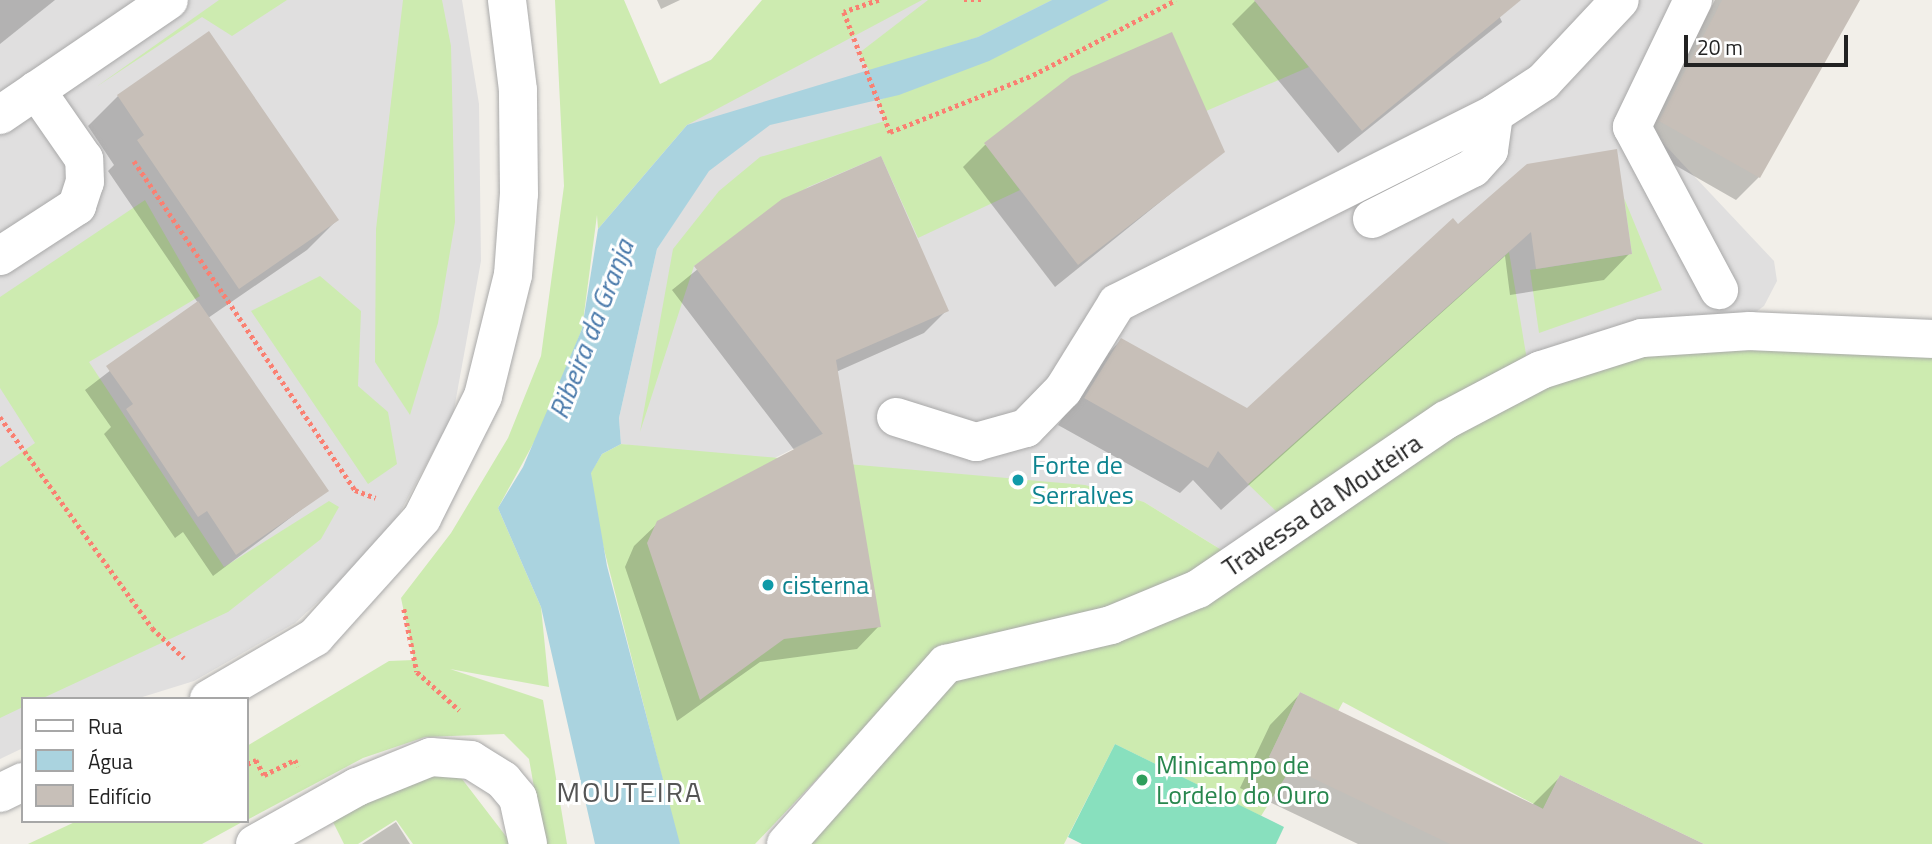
<!DOCTYPE html>
<html>
<head>
<meta charset="utf-8">
<style>
	body { margin:0 }
	#map { position:relative; width:1932px; height:844px; overflow:hidden; background:#f2efe9; font-family:"Titillium Web",sans-serif }
	div>[style] { position:absolute }
	.residential>* { inset:0; background:#e0dfdf }
	.grass>* { inset:0; background:#cdebb0 }
	.pitch>* { inset:0; background:#88e0be }
	.water>* { inset:0; background:#aad3df }
	.shadow>* { inset:0; background:#0003 }
	.building>* { inset:0; background:#c7bfb8 }
	.path>* { height:4.5px; margin-top:-2.25px; transform-origin:0; background:repeating-linear-gradient(90deg,#fa8072 0 3.5px,transparent 0 7px) }
	.roads { filter:drop-shadow(0 0 2px #a9a9a9) drop-shadow(0 0 2px #a9a9a9) }
	.minor>* { height:38px; margin:-19px; padding:0 19px; transform-origin:19px; border-radius:19px; background:#fff }
	.dots>* { width:19px; height:19px; translate:-50% -50%; box-sizing:border-box; border:4px solid #fff; border-radius:50% }
	span { translate:-50% -50%; white-space:nowrap; text-align:center; line-height:1.15; -webkit-text-stroke:6px #fff; paint-order:stroke }
	.culture-label { font-size:26px; color:#0d838f }
	.left { translate:0 -50%; text-align:left }
	.street-label { font-size:26px; color:#222 }
	.leisure-label { font-size:26px; color:#27864d }
	.water-label { font-size:28px; color:#4a7aab; font-style:italic }
	.neighbourhood-label { font-size:28px; color:#555; letter-spacing:2px }
	.legend { position:absolute; left:21px; top:697px; width:228px; height:126px; box-sizing:border-box; background:#fff; border:2px solid #a7a7a7; margin:0; padding:9px 12px; list-style:none; font-size:21px; color:#222 }
	.legend li { display:flex; align-items:center; gap:14px; height:35px }
	.legend b { width:35px; border:2px solid #a7a7a7 }
	.scale { position:absolute; left:1684px; top:35px; width:164px; height:32px; box-sizing:border-box; border:4px solid #222; border-top:0; padding-left:9px; font-size:21px; line-height:24px; white-space:nowrap; color:#222; -webkit-text-stroke:5px #fff; paint-order:stroke }
</style>
</head>
<body>
<div id="map">
	<div class="residential">
		<div style="clip-path:polygon(0 0,462px 0,479px 104px,481px 261px,453px 415px,385px 540px,295px 623px,194px 681px,136px 699px,23px 699px,23px 748px,0 759px)"></div>
		<div style="clip-path:polygon(767px 0,1706px 0,1648px 127px,1774px 261px,1777px 281px,1764px 306px,1746px 319px,1228px 554px,1144px 502px,854px 466px,846px 422px,765px 463px,621px 444px,619px 418px,657px 249px,708px 171px,667px 80px,719px 56px)"></div>
	</div>
	<div class="grass">
		<div style="clip-path:polygon(219px 0,287px 0,232px 36px,202px 17px,96px 87px)"></div>
		<div style="clip-path:polygon(403px 0,442px 0,451px 46px,455px 222px,438px 323px,410px 415px,375px 362px,376px 229px)"></div>
		<div style="clip-path:polygon(555px 0,624px 0,660px 84px,711px 60px,762px 0,922px 0,687px 125px,598px 229px,597px 215px,582px 329px,545px 422px,498px 508px,541px 607px,549px 687px,450px 669px,543px 700px,567px 844px,544px 844px,529px 759px,504px 734px,425px 737px,363px 758px,247px 820px,247px 746px,389px 661px,414px 660px,401px 598px,451px 533px,508px 438px,541px 356px,564px 186px)"></div>
		<div style="clip-path:polygon(928px 0,1052px 0,978px 37px,870px 72px,859px 53px)"></div>
		<div style="clip-path:polygon(1109px 0,1254px 0,1309px 67px,1206px 111px,985px 143px,1020px 190px,918px 238px,881px 156px,808px 187px,694px 266px,640px 432px,673px 249px,719px 191px,760px 157px,885px 121px,878px 101px)"></div>
		<div style="clip-path:polygon(1624px 198px,1662px 290px,1539px 333px,1530px 270px,1632px 254px)"></div>
		<div style="clip-path:polygon(145px 200px,200px 296px,89px 362px,224px 567px,329px 501px,339px 507px,321px 539px,228px 612px,41px 699px,23px 699px,23px 707px,0 718px,0 467px,35px 443px,0 388px,0 297px)"></div>
		<div style="clip-path:polygon(1509px 252px,1527px 360px,1278px 513px,1248px 484px)"></div>
		<div style="clip-path:polygon(320px 276px,361px 311px,358px 386px,388px 412px,397px 464px,368px 484px,251px 311px)"></div>
		<div style="clip-path:polygon(1637px 348px,1932px 350px,1932px 844px,1704px 844px,1560px 775px,1543px 809px,1343px 702px,1338px 711px,1300px 692px,1269px 757px,1291px 768px,1261px 816px,1115px 744px,1064px 844px,811px 844px,954px 677px,1042px 662px,1143px 630px,1463px 425px)"></div>
		<div style="clip-path:polygon(621px 444px,1085px 485px,1144px 502px,1228px 554px,1184px 589px,913px 678px,755px 844px,679px 844px,592px 502px,591px 472px,602px 454px)"></div>
		<div style="clip-path:polygon(418px 773px,459px 775px,512px 844px,413px 844px,396px 820px,358px 844px,344px 844px,330px 816px)"></div>
		<div style="clip-path:polygon(77px 821px,244px 821px,202px 844px,28px 844px)"></div>
	</div>
	<div class="pitch">
		<div style="clip-path:polygon(1115px 744px,1284px 827px,1276px 844px,1082px 844px,1068px 837px)"></div>
	</div>
	<div class="water">
		<div style="clip-path:polygon(1052px 0,1109px 0,989px 61px,899px 95px,770px 125px,709px 171px,657px 249px,619px 418px,621px 444px,602px 454px,591px 473px,607px 566px,680px 844px,595px 844px,541px 607px,498px 508px,523px 467px,582px 329px,598px 229px,687px 125px,978px 37px)"></div>
	</div>
	<div class="shadow">
		<div style="clip-path:polygon(0 0,55px 0,0 44px)"></div>
		<div style="clip-path:polygon(657px 0,680px 0,661px 9px)"></div>
		<div style="clip-path:polygon(1256px 0,1492px 0,1502px 22px,1338px 153px,1232px 24px)"></div>
		<div style="clip-path:polygon(1715px 0,1858px 0,1759px 177px,1736px 200px,1638px 144px)"></div>
		<div style="clip-path:polygon(118px 96px,337px 220px,307px 250px,208px 318px,326px 491px,213px 576px,183px 532px,175px 538px,104px 434px,111px 427px,85px 390px,198px 303px,108px 171px,114px 165px,88px 126px)"></div>
		<div style="clip-path:polygon(985px 145px,1222px 152px,1055px 287px,963px 167px)"></div>
		<div style="clip-path:polygon(1527px 165px,1630px 253px,1604px 280px,1510px 295px,1505px 256px,1221px 510px,1193px 480px,1180px 493px,1058px 425px,1095px 367px,1121px 340px,1247px 411px)"></div>
		<div style="clip-path:polygon(783px 200px,947px 310px,924px 333px,836px 372px,879px 626px,857px 649px,760px 662px,677px 721px,625px 567px,634px 546px,658px 523px,795px 451px,672px 290px)"></div>
		<div style="clip-path:polygon(1300px 694px,1532px 805px,1560px 777px,1700px 844px,1358px 844px,1240px 788px,1270px 725px)"></div>
		<div style="clip-path:polygon(396px 822px,410px 844px,362px 844px)"></div>
	</div>
	<div class="building">
		<div style="clip-path:polygon(1254px 0,1521px 0,1362px 131px)"></div>
		<div style="clip-path:polygon(1722px 0,1860px 0,1760px 178px,1659px 121px)"></div>
		<div style="clip-path:polygon(209px 31px,339px 220px,239px 289px,137px 140px,144px 135px,117px 95px)"></div>
		<div style="clip-path:polygon(1172px 32px,1225px 152px,1078px 265px,984px 143px,1071px 76px)"></div>
		<div style="clip-path:polygon(1617px 149px,1632px 254px,1536px 269px,1531px 232px,1248px 484px,1218px 451px,1208px 468px,1084px 398px,1121px 338px,1247px 408px,1453px 218px,1458px 224px,1527px 164px)"></div>
		<div style="clip-path:polygon(881px 156px,949px 311px,836px 360px,881px 627px,784px 639px,700px 700px,647px 543px,657px 521px,823px 434px,694px 266px,782px 199px)"></div>
		<div style="clip-path:polygon(198px 301px,329px 491px,236px 555px,207px 511px,198px 517px,126px 409px,133px 404px,106px 366px)"></div>
		<div style="clip-path:polygon(1300px 692px,1543px 809px,1560px 775px,1704px 844px,1450px 844px,1269px 757px)"></div>
	</div>
	<div class="path">
		<div style="left:879px;top:0;width:37px;rotate:161deg"></div>
		<div style="left:844px;top:12px;width:129px;rotate:69deg"></div>
		<div style="left:890px;top:132px;width:154px;rotate:-21.7deg"></div>
		<div style="left:1033px;top:75px;width:161px;rotate:-27.7deg"></div>
		<div style="left:964px;top:0;width:17px"></div>
		<div style="left:134px;top:161px;width:396px;rotate:56.1deg"></div>
		<div style="left:355px;top:490px;width:22px;rotate:21deg"></div>
		<div style="left:0;top:417px;width:260px;rotate:54.2deg"></div>
		<div style="left:152px;top:628px;width:44px;rotate:43.2deg"></div>
		<div style="left:404px;top:609px;width:64px;rotate:78.3deg"></div>
		<div style="left:417px;top:672px;width:57px;rotate:42.1deg"></div>
		<div style="left:247px;top:764px;width:10px;rotate:-24deg"></div>
		<div style="left:256px;top:760px;width:17px;rotate:62deg"></div>
		<div style="left:264px;top:775px;width:34px;rotate:-26deg"></div>
		<div style="left:295px;top:760px;width:7px;rotate:63deg"></div>
	</div>
	<div class="roads">
		<div class="minor">
			<div style="left:1693px;top:0;width:141px;rotate:115.7deg"></div>
			<div style="left:1632px;top:127px;width:185px;rotate:61.9deg"></div>
			<div style="left:0;top:115px;width:204px;rotate:-34.2deg"></div>
			<div style="left:1372px;top:219px;width:113px;rotate:-26.8deg"></div>
			<div style="left:1473px;top:168px;width:24px;rotate:-48deg"></div>
			<div style="left:1489px;top:150px;width:36px;rotate:-82deg"></div>
			<div style="left:0;top:256px;width:92px;rotate:-33deg"></div>
			<div style="left:77px;top:206px;width:25px;rotate:-72deg"></div>
			<div style="left:85px;top:182px;width:23px;rotate:-92deg"></div>
			<div style="left:84px;top:159px;width:84px;rotate:-124.8deg"></div>
			<div style="left:896px;top:417px;width:84px;rotate:17.4deg"></div>
			<div style="left:976px;top:442px;width:52px;rotate:-15.6deg"></div>
			<div style="left:1026px;top:428px;width:53px;rotate:-45.8deg"></div>
			<div style="left:1063px;top:390px;width:102px;rotate:-58.2deg"></div>
			<div style="left:1117px;top:303px;width:422px;rotate:-26.6deg"></div>
			<div style="left:1494px;top:114px;width:59px;rotate:-33.1deg"></div>
			<div style="left:1543px;top:82px;width:112px;rotate:-46.8deg"></div>
			<div style="left:209px;top:699px;width:123px;rotate:-30.3deg"></div>
			<div style="left:315px;top:637px;width:160px;rotate:-48deg"></div>
			<div style="left:422px;top:518px;width:136px;rotate:-63.4deg"></div>
			<div style="left:483px;top:396px;width:125px;rotate:-76.1deg"></div>
			<div style="left:513px;top:275px;width:81px;rotate:-85.8deg"></div>
			<div style="left:519px;top:194px;width:104px;rotate:-90.6deg"></div>
			<div style="left:518px;top:90px;width:91px;rotate:-97deg"></div>
			<div style="left:0;top:793px;width:25px;rotate:-26deg"></div>
			<div style="left:255px;top:844px;width:117px;rotate:-29.2deg"></div>
			<div style="left:357px;top:787px;width:80px;rotate:-22.1deg"></div>
			<div style="left:431px;top:757px;width:40px;rotate:4.3deg"></div>
			<div style="left:471px;top:760px;width:38px;rotate:32deg"></div>
			<div style="left:503px;top:780px;width:23px;rotate:50deg"></div>
			<div style="left:518px;top:798px;width:47px;rotate:77.7deg"></div>
			<div style="left:786px;top:844px;width:241px;rotate:-48.4deg"></div>
			<div style="left:946px;top:664px;width:170px;rotate:-13.3deg"></div>
			<div style="left:1111px;top:625px;width:94px;rotate:-22.5deg"></div>
			<div style="left:1198px;top:589px;width:300px;rotate:-34.3deg"></div>
			<div style="left:1446px;top:420px;width:107px;rotate:-27.8deg"></div>
			<div style="left:1541px;top:370px;width:106px;rotate:-17.6deg"></div>
			<div style="left:1642px;top:338px;width:108px;rotate:-3.7deg"></div>
			<div style="left:1750px;top:331px;width:182px;rotate:2.5deg"></div>
		</div>
	</div>
	<div class="dots">
		<div style="left:1018px;top:480px;background:#0f9aa8"></div>
		<div style="left:768px;top:585px;background:#0f9aa8"></div>
		<div style="left:1142px;top:780px;background:#2e9e5b"></div>
	</div>
	<div class="culture-label">
		<span class="left" style="left:1032px;top:480px">Forte de<br>Serralves</span>
		<span class="left" style="left:782px;top:585px">cisterna</span>
	</div>
	<div class="street-label">
		<span style="left:1322px;top:505px;rotate:-34deg">Travessa da Mouteira</span>
	</div>
	<div class="leisure-label">
		<span class="left" style="left:1156px;top:780px">Minicampo de<br>Lordelo do Ouro</span>
	</div>
	<div class="water-label">
		<span style="left:591px;top:329px;rotate:-69deg">Ribeira da Granja</span>
	</div>
	<div class="neighbourhood-label">
		<span style="left:630px;top:792px">MOUTEIRA</span>
	</div>
	<ul class="legend">
	<li><b style="height:9px;background:#fff"></b>Rua</li>
	<li><b style="height:19px;background:#aad3df"></b>Água</li>
	<li><b style="height:19px;background:#c7bfb8"></b>Edifício</li>
	</ul>
	<div class="scale">20 m</div>
</div>
</body>
</html>
